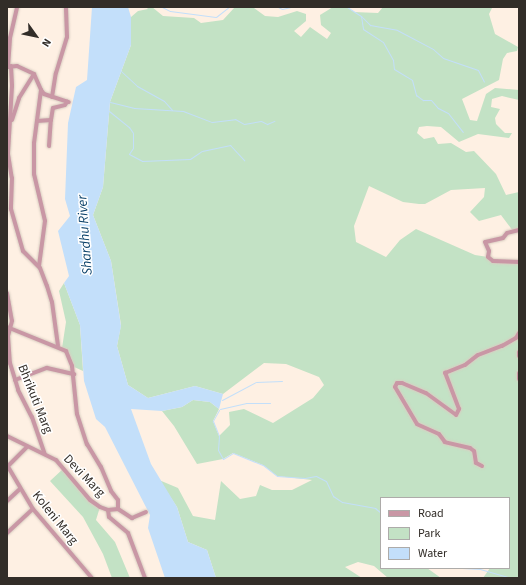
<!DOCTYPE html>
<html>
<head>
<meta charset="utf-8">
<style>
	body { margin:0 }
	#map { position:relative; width:526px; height:585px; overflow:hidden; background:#fef0e3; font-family:"Source Sans 3",sans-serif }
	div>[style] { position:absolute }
	.green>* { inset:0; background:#c3e2c5 }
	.water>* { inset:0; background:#c3dffa }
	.stream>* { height:1px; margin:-0.5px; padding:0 0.5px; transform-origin:0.5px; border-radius:0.5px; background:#c3dffa }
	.roads { filter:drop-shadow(0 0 1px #d9cdc1) drop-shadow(0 0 1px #d9cdc1) }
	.street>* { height:4px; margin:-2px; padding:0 2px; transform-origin:2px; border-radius:2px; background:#c997a5 }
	span { translate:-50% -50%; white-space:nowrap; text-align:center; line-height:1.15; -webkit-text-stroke:3px #fff; paint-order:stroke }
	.street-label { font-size:13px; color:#322d28 }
	.water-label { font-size:14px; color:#0d436b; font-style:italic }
	.frame { position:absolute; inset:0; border:8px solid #322d28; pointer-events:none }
	.legend { position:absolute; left:380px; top:497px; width:130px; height:72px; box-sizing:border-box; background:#fff; border:1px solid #adaba9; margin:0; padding:5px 7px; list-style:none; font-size:12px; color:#322d28 }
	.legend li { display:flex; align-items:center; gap:8px; height:20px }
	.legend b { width:20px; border:1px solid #adaba9 }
	.north { position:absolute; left:16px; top:16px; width:40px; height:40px; -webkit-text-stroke:3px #fff; paint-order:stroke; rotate:123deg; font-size:11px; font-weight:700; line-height:16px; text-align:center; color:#322d28 }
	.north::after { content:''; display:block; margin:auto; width:14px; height:18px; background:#322d28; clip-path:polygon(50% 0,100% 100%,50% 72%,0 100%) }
</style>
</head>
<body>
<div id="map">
	<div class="green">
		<div style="clip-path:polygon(146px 7px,152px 7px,163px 16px,194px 18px,201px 23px,223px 20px,235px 7px,254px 8px,265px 16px,278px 17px,297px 11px,306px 14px,306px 21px,294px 31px,301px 37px,310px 27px,327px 39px,331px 33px,321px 25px,320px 15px,333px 7px,347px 7px,354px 12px,378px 13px,383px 7px,497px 7px,492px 8px,489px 14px,495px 34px,518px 47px,517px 51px,507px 53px,503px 59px,499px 80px,462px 99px,470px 120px,477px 121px,486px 94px,495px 88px,519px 90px,519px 100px,502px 96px,492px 99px,491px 107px,500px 109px,495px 118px,496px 124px,505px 133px,512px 133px,509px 138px,478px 134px,459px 142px,441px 127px,427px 126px,419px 127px,417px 133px,424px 139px,434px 137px,438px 144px,451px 143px,466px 152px,474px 151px,496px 174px,506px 195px,519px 192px,519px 230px,513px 231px,501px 215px,479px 221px,470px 212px,484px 197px,485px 188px,451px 190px,425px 204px,419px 204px,403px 202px,369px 186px,354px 226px,356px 242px,386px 257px,400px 240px,416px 229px,475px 255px,488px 257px,494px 261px,519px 262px,519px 578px,483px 578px,490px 568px,509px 568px,509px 498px,381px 498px,381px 568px,427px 568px,441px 578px,388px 578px,374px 566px,358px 562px,345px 567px,362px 578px,216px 578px,207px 550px,188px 542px,177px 507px,159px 480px,178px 488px,193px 516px,215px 520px,221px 481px,240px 499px,256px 496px,260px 485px,272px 490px,292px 490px,312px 480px,277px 476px,263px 465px,233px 453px,223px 459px,197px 464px,174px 426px,162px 411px,182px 407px,193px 400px,210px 402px,219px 409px,213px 421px,219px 436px,230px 425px,229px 412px,244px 409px,273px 423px,313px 398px,324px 385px,319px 377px,286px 364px,264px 363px,223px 394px,195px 386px,148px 398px,128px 385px,117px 346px,121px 325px,111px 261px,93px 215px,103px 187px,110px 102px,131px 45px,131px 17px,138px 11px,148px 9px)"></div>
		<div style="clip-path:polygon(64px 283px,80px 325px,83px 371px,72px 366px,62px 348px,66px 322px,59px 291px)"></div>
		<div style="clip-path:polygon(64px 468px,81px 489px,100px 507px,96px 520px,115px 542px,130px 578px,112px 578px,103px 554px,83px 517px,50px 481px)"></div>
	</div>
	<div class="water">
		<div style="clip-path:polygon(92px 7px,128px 7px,131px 17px,131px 45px,110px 102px,103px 187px,93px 215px,111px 261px,121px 326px,117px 346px,128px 385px,148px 398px,195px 386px,223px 394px,219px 409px,210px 402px,193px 400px,182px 407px,162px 411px,131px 409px,151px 464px,177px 507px,188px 542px,207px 550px,216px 578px,165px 578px,148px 528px,150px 515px,105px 427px,96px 419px,84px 381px,80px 325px,64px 283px,69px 276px,58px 231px,70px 216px,65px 199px,68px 123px,76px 87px,87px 80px)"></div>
	</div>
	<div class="stream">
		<div style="left:162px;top:7px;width:9px;rotate:27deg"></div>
		<div style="left:170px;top:11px;width:46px;rotate:7.4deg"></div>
		<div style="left:216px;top:17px;width:16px;rotate:-38deg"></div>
		<div style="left:278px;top:7px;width:4px;rotate:27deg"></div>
		<div style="left:282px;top:9px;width:9px;rotate:-13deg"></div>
		<div style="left:347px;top:7px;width:17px;rotate:33deg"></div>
		<div style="left:361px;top:16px;width:13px;rotate:45deg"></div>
		<div style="left:370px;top:25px;width:27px;rotate:10deg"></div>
		<div style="left:397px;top:30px;width:41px;rotate:27.8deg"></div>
		<div style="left:433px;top:49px;width:13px;rotate:42deg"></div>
		<div style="left:443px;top:58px;width:37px;rotate:19deg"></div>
		<div style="left:478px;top:70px;width:13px;rotate:63deg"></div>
		<div style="left:361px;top:16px;width:13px;rotate:81deg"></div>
		<div style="left:363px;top:29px;width:24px;rotate:33deg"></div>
		<div style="left:383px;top:42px;width:21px;rotate:61deg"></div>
		<div style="left:393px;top:60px;width:9px;rotate:84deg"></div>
		<div style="left:394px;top:69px;width:21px;rotate:31deg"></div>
		<div style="left:412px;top:80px;width:16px;rotate:75deg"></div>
		<div style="left:416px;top:95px;width:9px;rotate:36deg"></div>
		<div style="left:423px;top:100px;width:8px"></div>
		<div style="left:431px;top:100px;width:11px;rotate:49deg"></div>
		<div style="left:438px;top:108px;width:11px;rotate:27deg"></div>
		<div style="left:448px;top:113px;width:24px;rotate:52deg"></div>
		<div style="left:121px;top:71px;width:22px;rotate:43deg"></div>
		<div style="left:137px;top:86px;width:31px;rotate:29deg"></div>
		<div style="left:164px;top:101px;width:12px;rotate:48deg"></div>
		<div style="left:110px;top:102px;width:25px;rotate:14deg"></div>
		<div style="left:134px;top:108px;width:49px;rotate:3.5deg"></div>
		<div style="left:183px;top:111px;width:31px;rotate:21deg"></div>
		<div style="left:212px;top:122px;width:23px;rotate:-7deg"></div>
		<div style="left:235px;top:119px;width:10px;rotate:29deg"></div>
		<div style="left:244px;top:124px;width:17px;rotate:-10deg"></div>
		<div style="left:261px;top:121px;width:7px;rotate:27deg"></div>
		<div style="left:267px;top:124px;width:8px;rotate:-23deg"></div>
		<div style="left:109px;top:111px;width:26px;rotate:39deg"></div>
		<div style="left:129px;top:127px;width:7px;rotate:56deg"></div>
		<div style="left:133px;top:133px;width:15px;rotate:90deg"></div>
		<div style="left:133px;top:148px;width:7px;rotate:124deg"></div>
		<div style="left:129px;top:154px;width:15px;rotate:28deg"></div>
		<div style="left:142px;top:161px;width:48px;rotate:-2.4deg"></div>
		<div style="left:190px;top:159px;width:14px;rotate:-34deg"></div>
		<div style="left:202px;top:151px;width:29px;rotate:-12deg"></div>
		<div style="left:230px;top:145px;width:21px;rotate:47deg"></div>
		<div style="left:222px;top:400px;width:38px;rotate:-28deg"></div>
		<div style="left:256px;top:382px;width:26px;rotate:-2deg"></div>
		<div style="left:220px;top:409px;width:27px;rotate:-13deg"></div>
		<div style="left:246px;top:403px;width:24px"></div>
		<div style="left:219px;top:410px;width:13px;rotate:119deg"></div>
		<div style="left:213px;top:421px;width:16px;rotate:68deg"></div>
		<div style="left:219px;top:436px;width:14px;rotate:94deg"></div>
		<div style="left:218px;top:450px;width:10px;rotate:61deg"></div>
		<div style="left:223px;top:459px;width:12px;rotate:-31deg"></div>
		<div style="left:233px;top:453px;width:32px;rotate:22deg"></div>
		<div style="left:263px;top:465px;width:18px;rotate:38deg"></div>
		<div style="left:277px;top:476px;width:28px;rotate:4deg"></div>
		<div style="left:305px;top:478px;width:11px;rotate:-10deg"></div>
		<div style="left:316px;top:476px;width:11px;rotate:27deg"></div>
		<div style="left:326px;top:481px;width:17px;rotate:65deg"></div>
		<div style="left:333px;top:496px;width:11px;rotate:34deg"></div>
		<div style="left:342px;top:502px;width:34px;rotate:10deg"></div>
		<div style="left:375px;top:508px;width:8px;rotate:40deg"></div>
		<div style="left:462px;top:568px;width:18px;rotate:3deg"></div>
		<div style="left:480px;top:569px;width:33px;rotate:16deg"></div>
	</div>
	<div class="roads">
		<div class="street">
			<div style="left:11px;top:66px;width:20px;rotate:87deg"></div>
			<div style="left:12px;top:86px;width:68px;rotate:93.4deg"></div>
			<div style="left:8px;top:154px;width:24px;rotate:81deg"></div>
			<div style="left:12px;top:178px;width:31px;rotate:92deg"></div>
			<div style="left:11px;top:209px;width:44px;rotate:74.1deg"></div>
			<div style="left:23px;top:251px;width:24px;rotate:45deg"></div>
			<div style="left:40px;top:268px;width:19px;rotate:69deg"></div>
			<div style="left:47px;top:286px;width:17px;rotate:73deg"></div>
			<div style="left:52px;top:302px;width:44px;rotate:82.2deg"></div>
			<div style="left:7px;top:67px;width:10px;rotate:-6deg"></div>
			<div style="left:17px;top:66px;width:19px;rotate:25deg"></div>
			<div style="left:34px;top:74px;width:17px;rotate:66deg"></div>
			<div style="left:41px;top:90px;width:53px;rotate:97.5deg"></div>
			<div style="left:34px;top:143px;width:31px;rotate:90deg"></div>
			<div style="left:34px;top:174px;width:48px;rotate:76.8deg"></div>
			<div style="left:45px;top:221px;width:45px;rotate:97.6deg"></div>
			<div style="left:8px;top:67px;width:29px;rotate:-86deg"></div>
			<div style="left:10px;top:38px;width:32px;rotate:-77deg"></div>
			<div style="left:41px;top:90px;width:5px;rotate:53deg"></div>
			<div style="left:44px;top:94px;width:26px;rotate:18deg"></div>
			<div style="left:52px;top:97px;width:24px;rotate:-81deg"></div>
			<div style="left:56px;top:73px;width:38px;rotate:-73deg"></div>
			<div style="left:67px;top:37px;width:30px;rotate:-92deg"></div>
			<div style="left:12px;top:120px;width:23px;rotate:-72deg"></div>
			<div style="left:19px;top:98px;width:28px;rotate:-58deg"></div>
			<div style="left:37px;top:121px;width:14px;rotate:-4deg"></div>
			<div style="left:51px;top:120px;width:12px;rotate:-81deg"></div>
			<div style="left:53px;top:108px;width:12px;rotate:-14deg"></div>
			<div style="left:65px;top:105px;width:4px;rotate:-56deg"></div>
			<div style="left:49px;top:146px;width:26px;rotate:-86deg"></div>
			<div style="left:519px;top:230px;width:12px;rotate:166deg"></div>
			<div style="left:507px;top:233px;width:6px;rotate:129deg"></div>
			<div style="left:503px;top:238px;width:18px;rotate:167deg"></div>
			<div style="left:485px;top:242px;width:10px;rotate:66deg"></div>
			<div style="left:489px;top:251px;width:6px;rotate:99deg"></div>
			<div style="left:488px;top:257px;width:6px;rotate:39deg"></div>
			<div style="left:493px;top:261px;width:26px;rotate:2deg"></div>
			<div style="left:7px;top:293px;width:28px;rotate:80deg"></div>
			<div style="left:12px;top:321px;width:16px;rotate:105deg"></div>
			<div style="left:8px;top:336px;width:27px;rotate:86deg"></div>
			<div style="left:10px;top:363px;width:28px;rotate:73deg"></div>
			<div style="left:18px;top:390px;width:30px;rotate:63deg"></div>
			<div style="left:32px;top:417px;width:39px;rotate:71deg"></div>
			<div style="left:7px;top:327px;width:64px;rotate:22.1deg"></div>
			<div style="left:66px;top:351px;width:16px;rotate:68deg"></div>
			<div style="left:72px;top:366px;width:48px;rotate:84.1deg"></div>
			<div style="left:77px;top:414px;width:32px;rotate:72deg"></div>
			<div style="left:87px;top:444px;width:27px;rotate:59deg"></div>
			<div style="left:101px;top:467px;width:26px;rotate:67deg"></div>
			<div style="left:111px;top:491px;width:11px;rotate:52deg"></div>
			<div style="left:118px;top:500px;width:9px;rotate:90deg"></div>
			<div style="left:519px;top:352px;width:4px;rotate:90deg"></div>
			<div style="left:519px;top:373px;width:6px;rotate:90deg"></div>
			<div style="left:15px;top:380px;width:34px;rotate:-21deg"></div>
			<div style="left:47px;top:368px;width:28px;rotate:13deg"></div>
			<div style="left:7px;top:436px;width:55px;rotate:26.1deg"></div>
			<div style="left:56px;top:460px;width:52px;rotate:49.6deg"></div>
			<div style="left:90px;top:500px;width:12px;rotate:35deg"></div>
			<div style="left:100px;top:507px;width:9px;rotate:21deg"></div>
			<div style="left:108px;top:510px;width:10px;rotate:-6deg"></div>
			<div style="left:118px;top:509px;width:17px;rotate:33deg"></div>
			<div style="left:132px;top:518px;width:15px;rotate:-23deg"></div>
			<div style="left:7px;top:465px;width:51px;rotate:59.4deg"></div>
			<div style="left:33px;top:509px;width:91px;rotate:49.5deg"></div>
			<div style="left:482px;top:466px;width:7px;rotate:-153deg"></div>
			<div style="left:476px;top:463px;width:12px;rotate:-99deg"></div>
			<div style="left:474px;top:451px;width:5px;rotate:-143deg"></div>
			<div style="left:470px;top:448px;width:26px;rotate:-167deg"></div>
			<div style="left:445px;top:442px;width:10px;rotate:-127deg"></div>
			<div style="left:439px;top:434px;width:24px;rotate:-156deg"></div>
			<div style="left:417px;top:424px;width:43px;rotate:-120.7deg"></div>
			<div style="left:395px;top:387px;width:4px;rotate:-63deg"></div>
			<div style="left:397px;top:383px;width:5px"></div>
			<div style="left:402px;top:383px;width:26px;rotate:23deg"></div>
			<div style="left:426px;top:393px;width:37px;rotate:36deg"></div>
			<div style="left:456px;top:415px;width:7px;rotate:-63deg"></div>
			<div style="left:459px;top:409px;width:39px;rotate:-111deg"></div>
			<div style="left:445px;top:373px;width:22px;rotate:-22deg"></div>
			<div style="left:465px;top:365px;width:16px;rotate:-38deg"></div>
			<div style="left:478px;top:355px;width:26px;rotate:-21deg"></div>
			<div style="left:502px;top:346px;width:16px;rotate:-30deg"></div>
			<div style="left:516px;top:338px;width:6px;rotate:-59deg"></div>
			<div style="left:7px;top:467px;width:28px;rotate:-45deg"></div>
			<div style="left:7px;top:501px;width:18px;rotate:-43deg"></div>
			<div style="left:108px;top:510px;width:7px;rotate:82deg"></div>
			<div style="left:109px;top:517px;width:25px;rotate:40deg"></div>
			<div style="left:128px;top:533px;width:48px;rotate:69.3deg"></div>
			<div style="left:7px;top:533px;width:35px;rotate:-43deg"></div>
		</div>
	</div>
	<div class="street-label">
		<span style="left:35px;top:399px;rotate:68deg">Bhrikuti Marg</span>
		<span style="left:84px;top:476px;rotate:46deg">Devi Marg</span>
		<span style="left:55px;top:518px;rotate:51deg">Koleni Marg</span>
	</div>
	<div class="water-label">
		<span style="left:85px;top:235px;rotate:-94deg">Shardhu River</span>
	</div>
	<div class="frame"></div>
	<ul class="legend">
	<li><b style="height:5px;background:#c997a5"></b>Road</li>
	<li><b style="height:11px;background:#c3e2c5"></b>Park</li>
	<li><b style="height:11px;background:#c3dffa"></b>Water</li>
	</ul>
	<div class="north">N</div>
</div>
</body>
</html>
